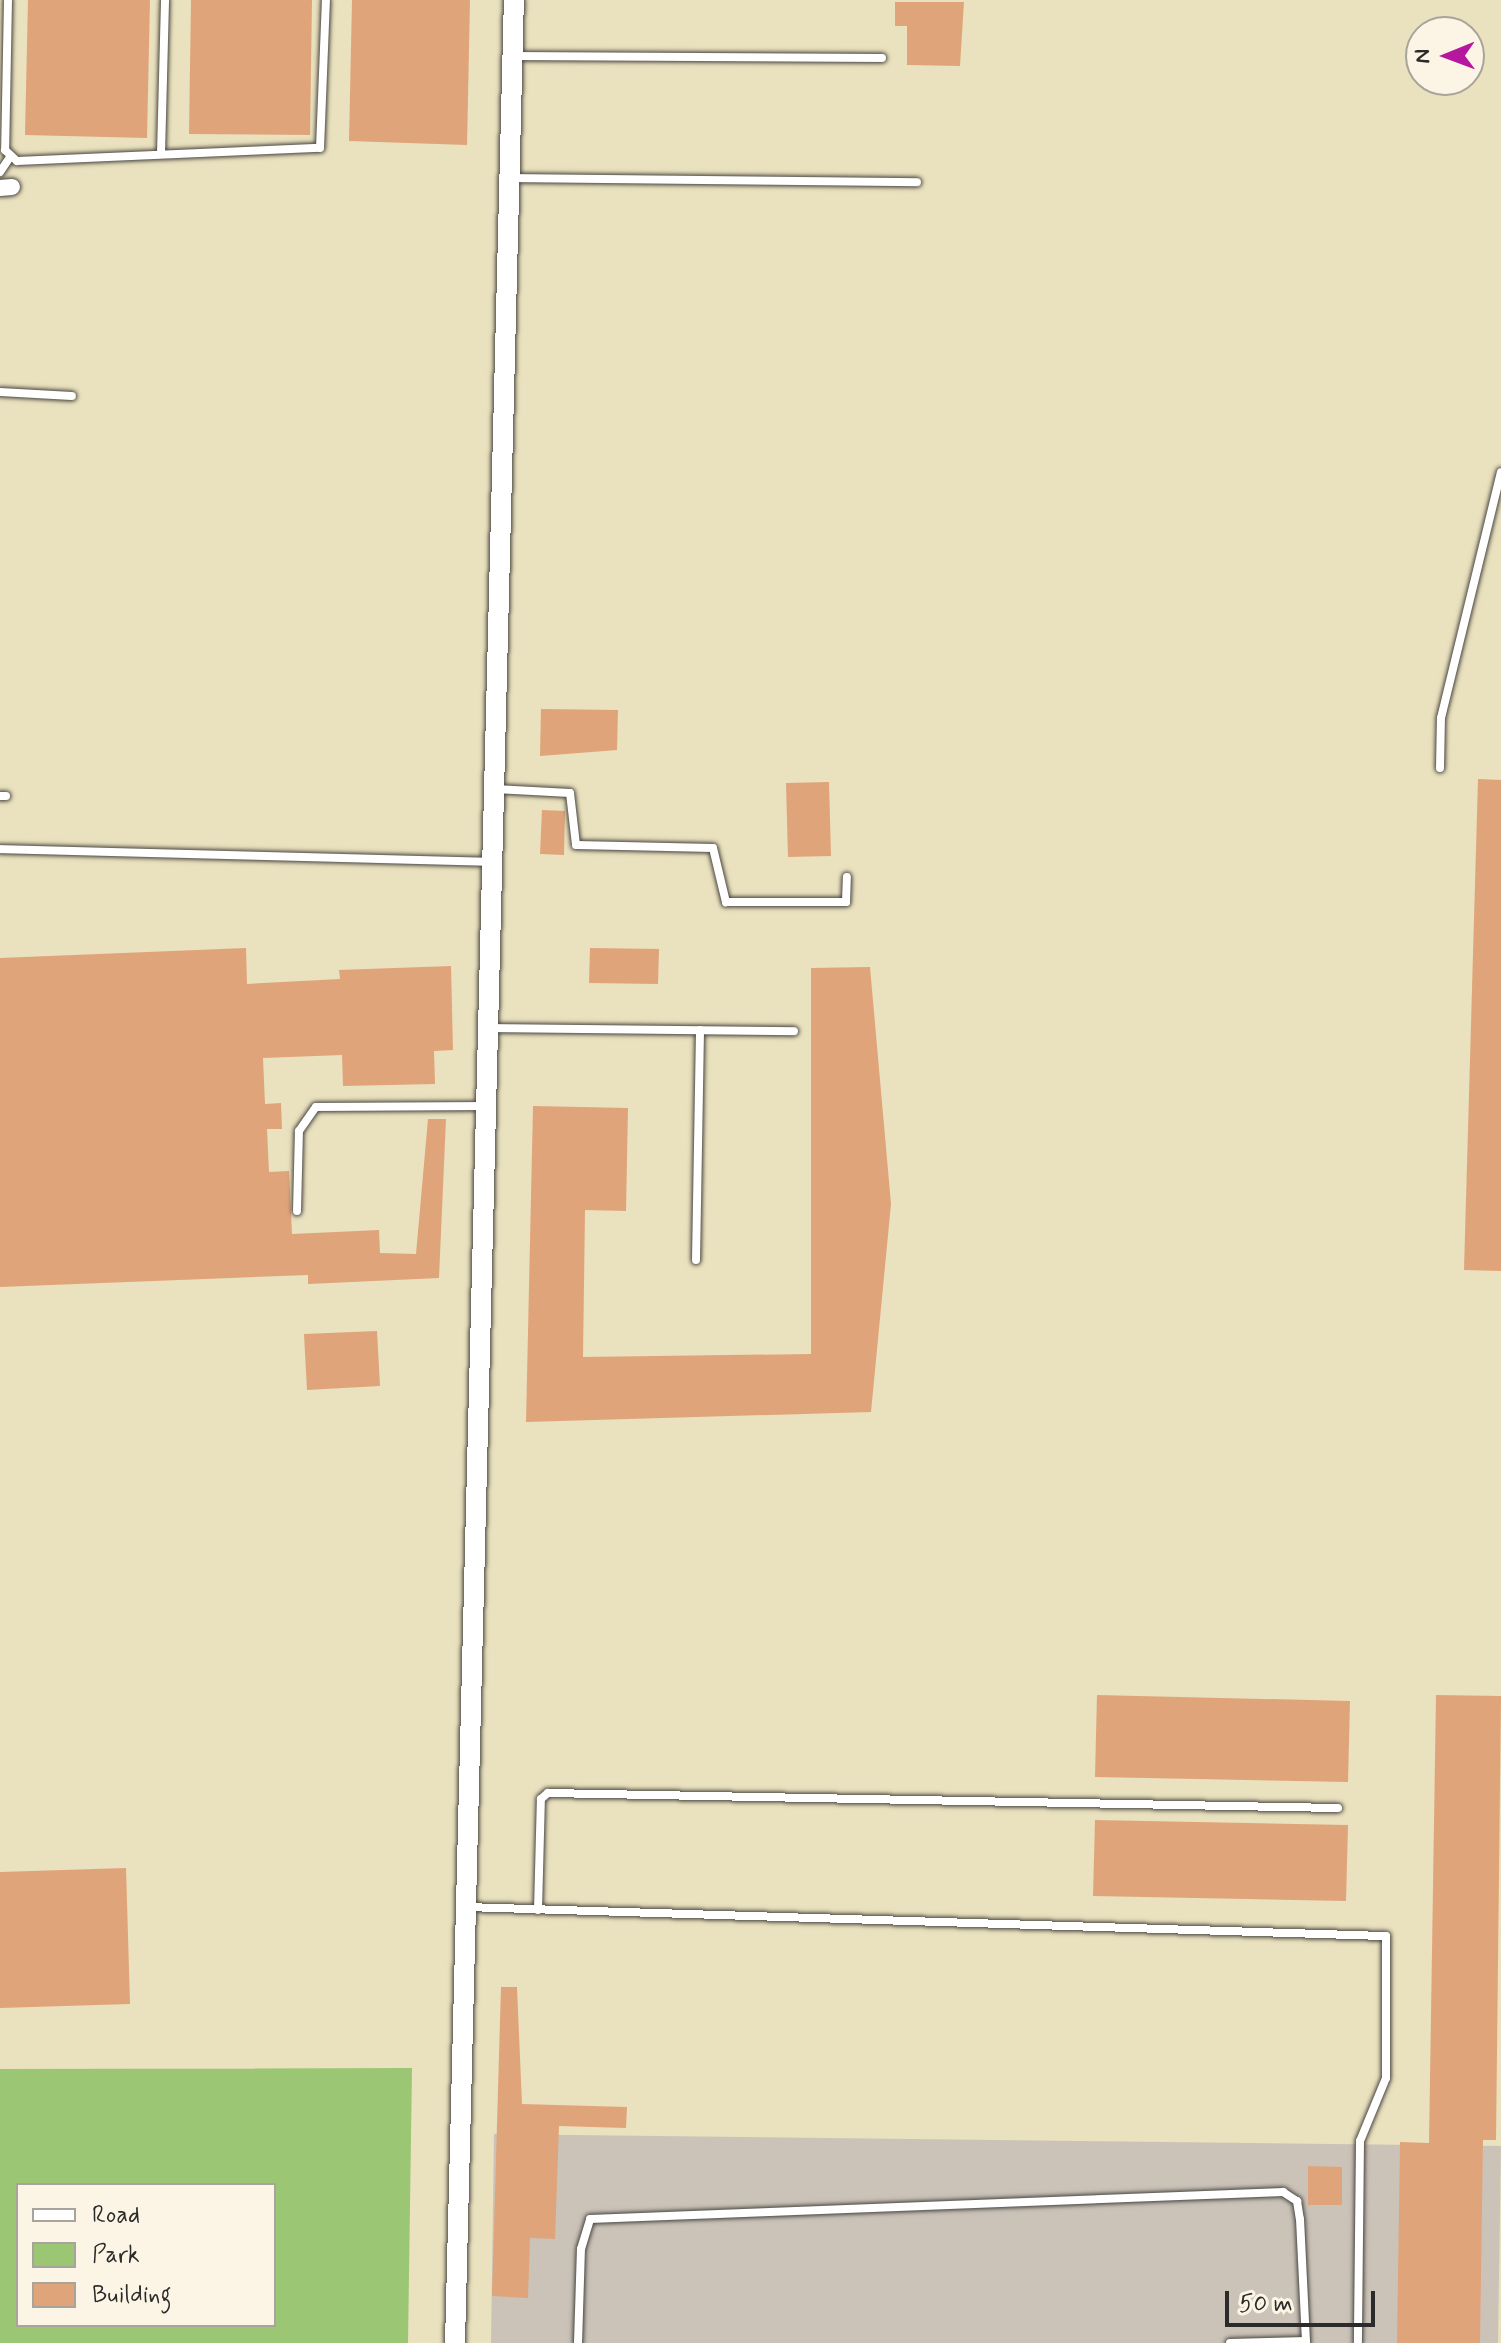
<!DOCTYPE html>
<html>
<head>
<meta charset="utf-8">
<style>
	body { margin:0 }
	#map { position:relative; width:1501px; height:2343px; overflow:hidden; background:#eae1be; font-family:Mynerve,sans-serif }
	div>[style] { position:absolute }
	.industrial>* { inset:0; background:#cbc3b8 }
	.green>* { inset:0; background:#9bc673 }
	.building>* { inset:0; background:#e0a47a }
	.roads { filter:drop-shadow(0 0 2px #484641) drop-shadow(0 0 2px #484641) }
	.service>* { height:8px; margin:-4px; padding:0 4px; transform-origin:4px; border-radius:4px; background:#fff }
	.minor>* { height:16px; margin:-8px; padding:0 8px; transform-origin:8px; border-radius:8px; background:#fff }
	.tertiary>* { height:20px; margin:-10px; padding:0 10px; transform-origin:10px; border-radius:10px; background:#fff }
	span { translate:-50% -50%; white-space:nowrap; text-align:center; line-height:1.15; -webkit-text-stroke:7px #fcf5e5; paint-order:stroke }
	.legend { position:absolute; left:16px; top:2183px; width:260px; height:144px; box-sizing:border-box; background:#fcf5e5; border:2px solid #a8a49b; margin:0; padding:10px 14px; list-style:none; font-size:24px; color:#2b2b2b }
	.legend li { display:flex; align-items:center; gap:16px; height:40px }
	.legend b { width:40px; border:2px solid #a8a49b }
	.north { position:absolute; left:1405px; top:16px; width:80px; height:80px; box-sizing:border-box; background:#fcf5e5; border:2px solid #a8a49b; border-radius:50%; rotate:269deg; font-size:22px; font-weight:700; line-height:32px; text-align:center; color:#2b2b2b }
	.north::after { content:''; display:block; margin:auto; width:28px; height:36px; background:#b5179e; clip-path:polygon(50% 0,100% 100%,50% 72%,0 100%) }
	.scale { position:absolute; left:1225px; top:2291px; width:150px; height:36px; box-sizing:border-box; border:4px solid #2b2b2b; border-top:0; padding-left:10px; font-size:24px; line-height:28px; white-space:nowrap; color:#2b2b2b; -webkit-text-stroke:6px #fcf5e5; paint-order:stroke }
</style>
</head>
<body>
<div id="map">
	<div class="industrial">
		<div style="clip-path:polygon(494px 2134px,1501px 2146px,1498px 2343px,491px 2343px)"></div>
	</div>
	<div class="green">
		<div style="clip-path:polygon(evenodd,412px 2068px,408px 2343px,0 2343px,0 2069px,412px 2068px,18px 2185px,274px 2185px,274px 2325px,18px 2325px,18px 2185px)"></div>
	</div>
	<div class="building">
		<div style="clip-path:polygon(28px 0,150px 0,147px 138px,25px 135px)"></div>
		<div style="clip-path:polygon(191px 0,312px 0,310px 135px,189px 134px)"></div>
		<div style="clip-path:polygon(352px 0,470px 0,467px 145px,349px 141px)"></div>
		<div style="clip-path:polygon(895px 2px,964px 2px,960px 66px,907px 65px,907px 26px,895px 26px)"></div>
		<div style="clip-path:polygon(541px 709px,618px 710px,617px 750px,540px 756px)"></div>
		<div style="clip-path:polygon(1478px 779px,1501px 780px,1501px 1271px,1464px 1270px)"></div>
		<div style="clip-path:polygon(829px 782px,831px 856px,788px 857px,786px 783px)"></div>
		<div style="clip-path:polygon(542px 810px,565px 811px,564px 855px,540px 854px)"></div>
		<div style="clip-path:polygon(246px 948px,247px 984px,340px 979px,339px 970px,451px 966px,453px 1050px,434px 1051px,435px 1084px,343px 1086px,342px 1055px,263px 1058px,265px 1104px,281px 1103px,282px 1129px,267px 1129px,269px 1172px,289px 1171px,292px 1234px,379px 1230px,380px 1253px,416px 1254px,428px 1119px,446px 1119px,439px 1278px,308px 1284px,308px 1275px,0 1287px,0 958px)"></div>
		<div style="clip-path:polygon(590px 948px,659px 949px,658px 984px,589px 983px)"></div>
		<div style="clip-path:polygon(870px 967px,891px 1204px,871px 1412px,526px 1422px,533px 1106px,628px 1108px,626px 1211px,585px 1210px,583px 1357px,811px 1354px,811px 968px)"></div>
		<div style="clip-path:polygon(377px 1331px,380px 1386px,307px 1390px,304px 1334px)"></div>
		<div style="clip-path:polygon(1097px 1695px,1350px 1701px,1348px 1782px,1095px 1777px)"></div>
		<div style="clip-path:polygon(1436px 1695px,1501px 1696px,1496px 2140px,1483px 2140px,1480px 2343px,1397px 2343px,1400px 2142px,1429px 2143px)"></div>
		<div style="clip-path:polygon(1095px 1820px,1348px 1825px,1346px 1901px,1093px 1896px)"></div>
		<div style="clip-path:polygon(126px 1868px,130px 2004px,0 2008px,0 1872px)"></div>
		<div style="clip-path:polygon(501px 1987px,517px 1987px,522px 2104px,627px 2107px,626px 2128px,559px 2126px,555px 2239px,530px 2238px,528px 2298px,492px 2296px)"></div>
		<div style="clip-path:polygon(1308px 2166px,1342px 2167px,1342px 2205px,1308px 2205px)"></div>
	</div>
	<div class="roads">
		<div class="service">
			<div style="left:8px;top:0;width:150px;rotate:91.1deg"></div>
			<div style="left:5px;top:150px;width:16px;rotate:43deg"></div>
			<div style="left:17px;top:161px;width:303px;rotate:-2.5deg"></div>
			<div style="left:320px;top:148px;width:148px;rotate:-87.7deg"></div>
			<div style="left:514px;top:56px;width:368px;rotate:0.3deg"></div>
			<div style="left:161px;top:154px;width:154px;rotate:-88.5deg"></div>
			<div style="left:0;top:172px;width:18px;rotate:-56deg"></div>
			<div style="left:511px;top:178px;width:406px;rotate:0.6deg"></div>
			<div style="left:0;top:392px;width:72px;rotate:3.2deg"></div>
			<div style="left:1440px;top:768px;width:50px;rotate:-88.9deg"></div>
			<div style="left:1441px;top:718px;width:253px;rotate:-76.3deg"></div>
			<div style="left:495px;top:789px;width:75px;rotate:3.1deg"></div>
			<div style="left:570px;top:793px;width:52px;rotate:83.4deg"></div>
			<div style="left:576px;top:845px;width:137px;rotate:1.3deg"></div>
			<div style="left:713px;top:848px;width:56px;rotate:76.5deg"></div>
			<div style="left:726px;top:902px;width:120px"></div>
			<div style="left:846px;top:902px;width:25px;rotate:-88deg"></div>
			<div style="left:0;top:796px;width:6px"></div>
			<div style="left:0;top:849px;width:492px;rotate:1.5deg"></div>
			<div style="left:489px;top:1028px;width:305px;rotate:0.6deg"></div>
			<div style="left:297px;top:1211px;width:80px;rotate:-88.6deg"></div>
			<div style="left:299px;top:1131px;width:29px;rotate:-55deg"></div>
			<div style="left:316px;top:1107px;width:169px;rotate:-0.3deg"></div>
			<div style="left:696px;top:1260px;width:230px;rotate:-89deg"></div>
			<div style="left:466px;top:1907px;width:920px;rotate:1.81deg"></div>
			<div style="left:1386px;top:1936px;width:142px;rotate:90deg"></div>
			<div style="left:1386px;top:2078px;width:68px;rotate:112.4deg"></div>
			<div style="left:1360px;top:2141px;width:202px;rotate:90.6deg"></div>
			<div style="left:538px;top:1910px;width:111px;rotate:-88.5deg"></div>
			<div style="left:541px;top:1799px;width:9px;rotate:-41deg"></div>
			<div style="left:548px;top:1793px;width:790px;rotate:1.09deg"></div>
			<div style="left:578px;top:2343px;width:94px;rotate:-88.2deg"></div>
			<div style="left:581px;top:2249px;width:31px;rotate:-73deg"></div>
			<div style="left:590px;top:2219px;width:694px;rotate:-2.23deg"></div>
			<div style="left:1283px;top:2192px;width:17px;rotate:33deg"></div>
			<div style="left:1297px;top:2201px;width:18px;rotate:81deg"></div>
			<div style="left:1300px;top:2219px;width:124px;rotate:87.2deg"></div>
			<div style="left:1230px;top:2343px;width:76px;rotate:-1.5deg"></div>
		</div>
		<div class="minor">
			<div style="left:0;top:188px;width:12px;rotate:-5deg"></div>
		</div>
		<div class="tertiary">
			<div style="left:455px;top:2343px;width:2344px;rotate:-88.56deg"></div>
		</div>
	</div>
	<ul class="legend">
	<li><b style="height:10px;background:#fff"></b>Road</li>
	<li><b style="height:22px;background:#9bc673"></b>Park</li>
	<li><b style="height:22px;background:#e0a47a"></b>Building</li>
	</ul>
	<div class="north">N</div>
	<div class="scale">50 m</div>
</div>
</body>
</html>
